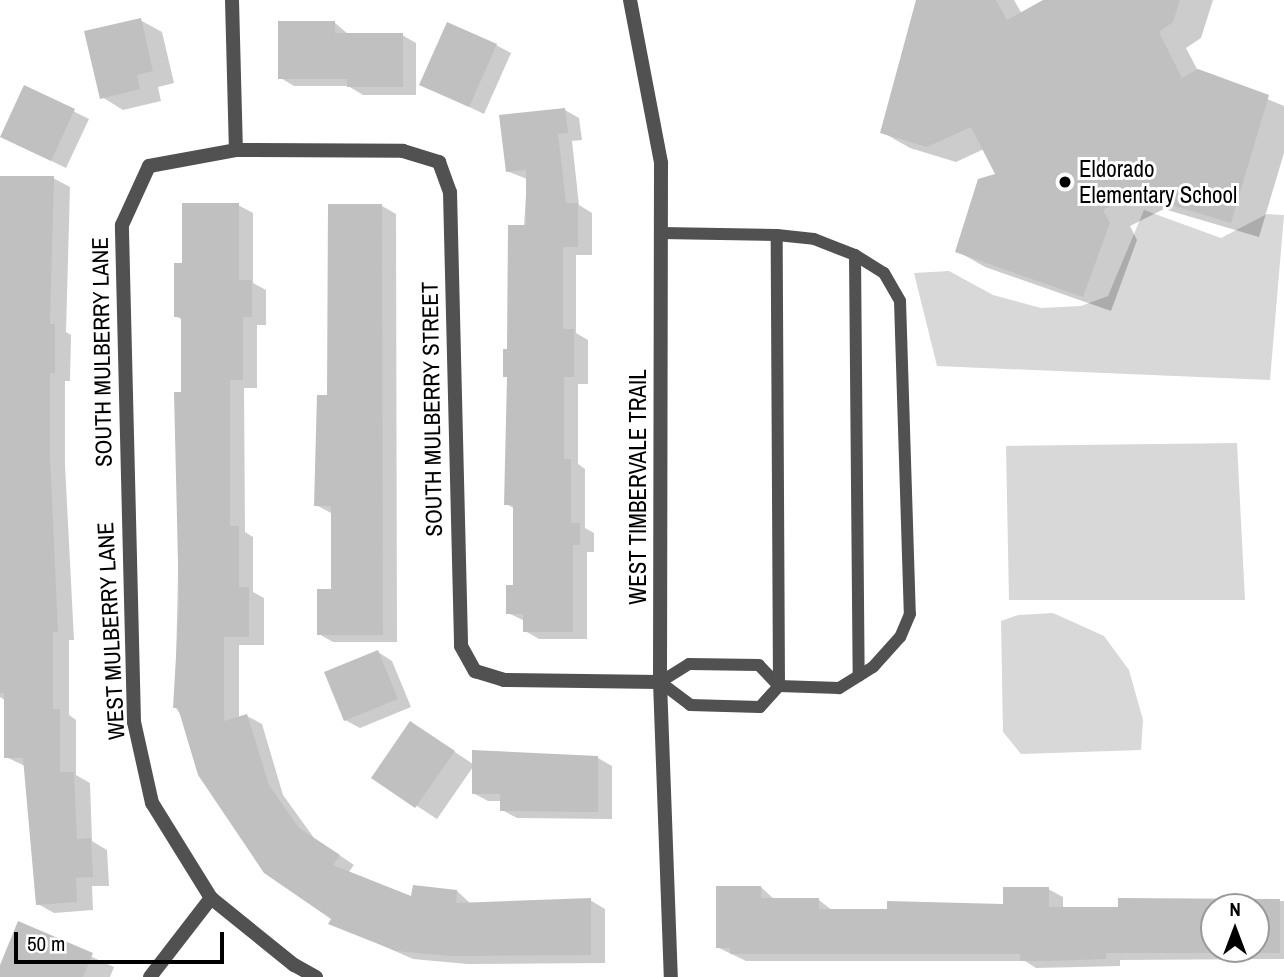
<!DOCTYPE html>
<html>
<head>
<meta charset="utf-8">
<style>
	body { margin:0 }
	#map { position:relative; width:1284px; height:977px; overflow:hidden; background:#fff; font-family:"Archivo Narrow",sans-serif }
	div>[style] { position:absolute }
	.green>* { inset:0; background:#d8d8d8 }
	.shadow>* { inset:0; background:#0003 }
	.building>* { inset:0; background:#c0c0c0 }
	.service>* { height:12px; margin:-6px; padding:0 6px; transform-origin:6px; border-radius:6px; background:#515151 }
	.minor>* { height:14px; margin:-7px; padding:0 7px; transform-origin:7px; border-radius:7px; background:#515151 }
	.dots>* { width:19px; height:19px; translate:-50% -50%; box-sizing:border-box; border:4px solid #fff; border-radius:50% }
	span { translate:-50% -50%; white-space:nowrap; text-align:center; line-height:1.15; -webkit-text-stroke:6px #fff; paint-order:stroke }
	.poi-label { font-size:23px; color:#000 }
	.left { translate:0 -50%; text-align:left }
	.street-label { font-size:23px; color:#000 }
	.north { position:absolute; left:1200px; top:893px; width:70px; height:70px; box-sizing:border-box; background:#fff; border:2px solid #999; border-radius:50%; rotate:0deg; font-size:19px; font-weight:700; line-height:28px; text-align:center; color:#000 }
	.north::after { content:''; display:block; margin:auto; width:24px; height:32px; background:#000; clip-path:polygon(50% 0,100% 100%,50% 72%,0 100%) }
	.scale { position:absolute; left:14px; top:932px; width:210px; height:32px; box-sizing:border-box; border:4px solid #000; border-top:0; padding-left:9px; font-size:21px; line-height:24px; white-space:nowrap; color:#000; -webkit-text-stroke:5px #fff; paint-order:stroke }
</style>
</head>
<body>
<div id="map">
	<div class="green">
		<div style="clip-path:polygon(1144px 210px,1221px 238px,1267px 214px,1284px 215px,1270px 380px,937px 366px,914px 273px,949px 271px,993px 295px,1041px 308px,1081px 306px,1108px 296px)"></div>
		<div style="clip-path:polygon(1237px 443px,1245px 600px,1009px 600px,1006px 446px)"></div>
		<div style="clip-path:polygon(1053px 613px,1104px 636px,1129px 670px,1143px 720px,1141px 750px,1021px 754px,1003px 732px,1001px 621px,1018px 615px)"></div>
	</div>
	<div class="shadow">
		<div style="clip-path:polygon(918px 0,1014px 0,1022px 14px,1047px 0,1213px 0,1201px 38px,1186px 48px,1198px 71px,1284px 106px,1284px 153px,1259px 237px,1164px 209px,1130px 226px,1137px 240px,1111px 311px,985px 267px,957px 251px,997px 175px,984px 149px,956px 162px,910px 148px,882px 132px)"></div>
		<div style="clip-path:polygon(140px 20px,162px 32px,174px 83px,158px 87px,161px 101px,123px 110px,102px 97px)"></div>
		<div style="clip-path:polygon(334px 22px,349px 35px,402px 35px,416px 43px,416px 95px,363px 95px,348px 86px,294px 86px,279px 77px)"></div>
		<div style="clip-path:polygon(496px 45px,511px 53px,484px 114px,421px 84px)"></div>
		<div style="clip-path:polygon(25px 87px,89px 119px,66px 168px,2px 137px)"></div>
		<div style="clip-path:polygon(565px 110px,579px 118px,582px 140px,572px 141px,579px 205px,592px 213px,592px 255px,576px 255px,576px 333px,588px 340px,588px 384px,578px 384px,578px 464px,585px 469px,585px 528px,594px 533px,594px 552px,587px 552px,587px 639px,539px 639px,525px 631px,525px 621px,508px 613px,515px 587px,515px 509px,506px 504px,527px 179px,507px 171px)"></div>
		<div style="clip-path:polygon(0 178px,53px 178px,70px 187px,66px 332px,71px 335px,70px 381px,65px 381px,65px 465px,74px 640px,69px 640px,69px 715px,76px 720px,76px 775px,90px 783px,92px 841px,107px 850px,109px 886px,92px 886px,93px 910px,54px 913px,38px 904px,25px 766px,6px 757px,6px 701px,0 697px)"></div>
		<div style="clip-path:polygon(238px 205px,253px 213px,253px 283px,266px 290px,266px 325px,257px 325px,257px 388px,244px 388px,245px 532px,253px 537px,253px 592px,264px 598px,264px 645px,239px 645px,239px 718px,247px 716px,262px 724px,283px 795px,314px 838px,354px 865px,348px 873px,413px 898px,457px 891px,471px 904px,590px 900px,605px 909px,605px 963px,467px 964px,413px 959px,331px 923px,333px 918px,175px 707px,182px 394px,182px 320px,176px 316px,184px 265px)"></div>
		<div style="clip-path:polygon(382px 206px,396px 214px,397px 642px,333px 642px,319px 634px,333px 591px,333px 514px,316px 505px)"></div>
		<div style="clip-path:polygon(378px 652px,392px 661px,411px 707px,360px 728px,345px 720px)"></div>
		<div style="clip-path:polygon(411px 723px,473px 764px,598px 758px,612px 766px,612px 819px,517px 818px,502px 810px,502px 801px,488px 801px,473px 793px,473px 767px,437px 819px,374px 778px)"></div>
		<div style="clip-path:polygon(evenodd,761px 887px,775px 900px,819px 900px,833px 911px,1005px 906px,1048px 889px,1063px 897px,1063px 909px,1120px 909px,1120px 900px,1284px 901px,1284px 959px,1120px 960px,1120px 966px,1036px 968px,1025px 961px,746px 961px,717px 947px,761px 887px,1214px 907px,1256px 907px,1256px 949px,1214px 949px,1214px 907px)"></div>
		<div style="clip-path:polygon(19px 924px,114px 967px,110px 977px,0 977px)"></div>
	</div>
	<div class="building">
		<div style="clip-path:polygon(916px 0,996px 0,1007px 20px,1043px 0,1180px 0,1173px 22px,1159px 32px,1182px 78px,1198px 69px,1269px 95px,1231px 223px,1135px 194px,1103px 210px,1110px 223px,1083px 297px,955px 252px,978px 179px,995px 174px,971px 127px,927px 147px,880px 133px)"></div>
		<div style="clip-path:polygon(141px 18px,153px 71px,137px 75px,140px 89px,100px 99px,84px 31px)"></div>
		<div style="clip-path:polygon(278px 21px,335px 21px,335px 33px,403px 33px,403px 87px,347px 87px,347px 79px,278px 79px)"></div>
		<div style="clip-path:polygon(447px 22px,497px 44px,469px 107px,419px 85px)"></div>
		<div style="clip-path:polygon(24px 85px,75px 109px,51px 161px,0 137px)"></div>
		<div style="clip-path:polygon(565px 108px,568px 133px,558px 134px,566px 203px,578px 203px,578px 247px,563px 247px,563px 329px,574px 329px,574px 377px,564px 377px,564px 459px,571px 459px,571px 523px,580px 523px,580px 545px,573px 545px,573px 632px,523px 632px,523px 614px,506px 614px,506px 585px,513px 585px,513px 505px,504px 505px,507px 377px,503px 377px,503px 349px,507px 349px,508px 225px,526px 225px,526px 170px,506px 172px,499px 115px)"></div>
		<div style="clip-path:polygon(0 176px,54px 176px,50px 324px,55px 324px,55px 373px,50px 373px,50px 455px,58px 632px,53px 632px,53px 709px,60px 709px,60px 772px,74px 772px,77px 839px,91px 838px,93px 877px,76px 878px,77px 902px,36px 905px,23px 758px,4px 758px,4px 693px,0 693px)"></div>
		<div style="clip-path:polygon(182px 203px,239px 203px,239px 280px,252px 280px,252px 317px,243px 317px,243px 380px,230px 380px,230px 526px,239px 526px,239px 587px,249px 587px,249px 637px,224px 637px,224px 721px,247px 714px,269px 785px,299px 828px,340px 855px,333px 865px,411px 896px,413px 885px,457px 890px,456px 903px,591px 898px,591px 955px,450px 956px,396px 951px,328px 924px,331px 919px,264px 873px,198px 775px,178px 708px,173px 708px,179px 605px,174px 392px,181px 392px,181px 317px,174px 317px,174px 263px,182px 263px)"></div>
		<div style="clip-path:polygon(328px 204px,382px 204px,383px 635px,317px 635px,317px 589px,331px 589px,331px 506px,314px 506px,317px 395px,327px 395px)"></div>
		<div style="clip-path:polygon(378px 650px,398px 699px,344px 721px,324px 672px)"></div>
		<div style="clip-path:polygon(410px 721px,455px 751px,415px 808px,371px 778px)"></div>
		<div style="clip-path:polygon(472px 750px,598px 756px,598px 812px,500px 811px,500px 794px,472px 794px)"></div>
		<div style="clip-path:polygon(evenodd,716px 886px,761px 886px,761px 898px,819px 898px,819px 909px,887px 909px,887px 901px,1003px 904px,1003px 887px,1049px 887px,1049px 907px,1118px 907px,1118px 898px,1280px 899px,1280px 953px,1106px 953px,1106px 959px,1049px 961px,1020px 961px,1020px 954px,730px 954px,730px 948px,716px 948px,716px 886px,1214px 907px,1256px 907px,1256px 949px,1214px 949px,1214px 907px)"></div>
		<div style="clip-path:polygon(18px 921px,93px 953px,83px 977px,0 977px,0 965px)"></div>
	</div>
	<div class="service">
		<div style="left:661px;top:233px;width:116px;rotate:1deg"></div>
		<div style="left:777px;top:235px;width:37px;rotate:6deg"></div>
		<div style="left:814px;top:239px;width:44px;rotate:21.3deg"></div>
		<div style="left:855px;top:255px;width:34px;rotate:32deg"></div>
		<div style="left:884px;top:273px;width:32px;rotate:60deg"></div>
		<div style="left:900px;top:301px;width:313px;rotate:88.2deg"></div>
		<div style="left:910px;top:614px;width:25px;rotate:113deg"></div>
		<div style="left:900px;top:637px;width:40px;rotate:132deg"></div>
		<div style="left:873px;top:667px;width:40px;rotate:148deg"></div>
		<div style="left:839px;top:688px;width:60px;rotate:-178.1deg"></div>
		<div style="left:779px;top:686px;width:29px;rotate:-134deg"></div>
		<div style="left:759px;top:665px;width:70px;rotate:-179.2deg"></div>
		<div style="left:689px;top:664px;width:34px;rotate:148deg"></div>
		<div style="left:660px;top:682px;width:38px;rotate:37deg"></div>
		<div style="left:690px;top:705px;width:70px;rotate:1.6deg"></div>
		<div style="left:760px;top:707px;width:28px;rotate:-48deg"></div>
		<div style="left:779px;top:686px;width:451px;rotate:-90.3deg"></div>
		<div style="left:855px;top:255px;width:421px;rotate:89.5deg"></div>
	</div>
	<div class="minor">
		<div style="left:232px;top:0;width:150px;rotate:88.5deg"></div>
		<div style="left:630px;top:0;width:166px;rotate:79.2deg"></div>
		<div style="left:661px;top:163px;width:519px;rotate:90.11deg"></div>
		<div style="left:660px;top:682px;width:295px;rotate:87.9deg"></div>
		<div style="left:150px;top:977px;width:100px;rotate:-52.3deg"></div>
		<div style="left:316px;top:977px;width:25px;rotate:-151deg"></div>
		<div style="left:294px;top:965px;width:107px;rotate:-141.1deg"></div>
		<div style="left:211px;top:898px;width:112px;rotate:-121.8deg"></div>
		<div style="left:152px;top:803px;width:83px;rotate:-102.5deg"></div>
		<div style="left:134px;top:722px;width:497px;rotate:-91.4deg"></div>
		<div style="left:122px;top:225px;width:65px;rotate:-65.4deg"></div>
		<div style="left:149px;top:166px;width:88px;rotate:-10.4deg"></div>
		<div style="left:236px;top:150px;width:167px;rotate:0.3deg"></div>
		<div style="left:403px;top:151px;width:38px;rotate:17deg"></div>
		<div style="left:439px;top:162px;width:32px;rotate:70deg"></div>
		<div style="left:450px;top:192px;width:454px;rotate:88.6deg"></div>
		<div style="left:461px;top:646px;width:29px;rotate:61deg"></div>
		<div style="left:475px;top:671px;width:30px;rotate:17deg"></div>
		<div style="left:504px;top:680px;width:156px;rotate:0.7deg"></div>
	</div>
	<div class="dots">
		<div style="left:1065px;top:182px;background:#000"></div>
	</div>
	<div class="poi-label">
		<span class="left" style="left:1079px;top:182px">Eldorado<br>Elementary School</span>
	</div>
	<div class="street-label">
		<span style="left:102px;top:352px;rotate:-91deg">SOUTH MULBERRY LANE</span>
		<span style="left:432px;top:409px;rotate:-91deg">SOUTH MULBERRY STREET</span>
		<span style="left:638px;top:487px;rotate:-90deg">WEST TIMBERVALE TRAIL</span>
		<span style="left:111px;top:631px;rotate:-93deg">WEST MULBERRY LANE</span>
	</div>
	<div class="north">N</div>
	<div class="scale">50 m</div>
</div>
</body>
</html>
